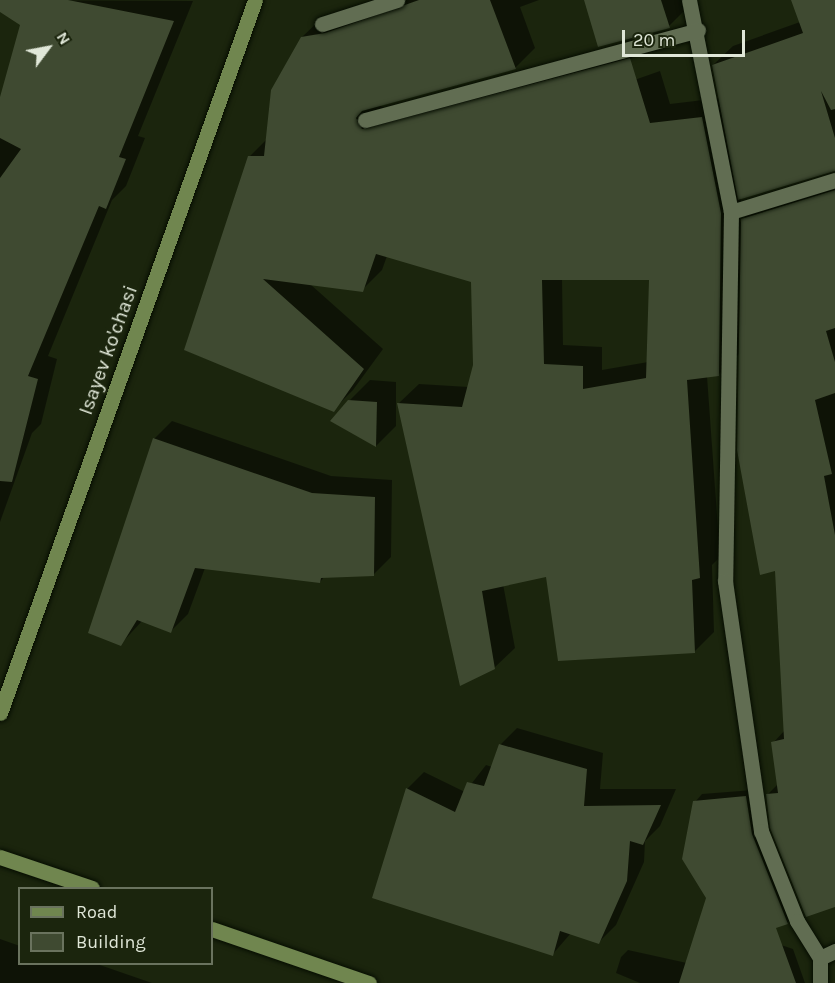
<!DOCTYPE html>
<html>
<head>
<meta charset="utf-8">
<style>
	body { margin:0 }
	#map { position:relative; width:835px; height:983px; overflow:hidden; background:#1b250d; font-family:Karla,sans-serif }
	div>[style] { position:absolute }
	.shadow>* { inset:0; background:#0007 }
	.building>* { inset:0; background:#3f4a31 }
	.roads { filter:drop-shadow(0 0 2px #060d00) drop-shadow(0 0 2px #060d00) }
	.service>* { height:15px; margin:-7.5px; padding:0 7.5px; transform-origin:7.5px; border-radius:7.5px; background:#616d52 }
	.secondary>* { height:15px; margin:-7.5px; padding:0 7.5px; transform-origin:7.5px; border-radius:7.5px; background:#70864f }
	span { translate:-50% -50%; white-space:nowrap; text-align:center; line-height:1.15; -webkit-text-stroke:4.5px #1b250d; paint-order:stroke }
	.street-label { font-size:20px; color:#e0e7d8 }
	.legend { position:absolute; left:18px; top:887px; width:195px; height:78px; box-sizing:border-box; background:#1b250d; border:2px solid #6a735e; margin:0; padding:8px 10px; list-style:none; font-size:18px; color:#e0e7d8 }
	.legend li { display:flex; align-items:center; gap:12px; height:30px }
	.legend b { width:30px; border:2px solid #6a735e }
	.north { position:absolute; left:18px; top:18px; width:60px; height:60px; -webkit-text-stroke:4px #1b250d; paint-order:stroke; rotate:58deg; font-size:16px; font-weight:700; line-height:24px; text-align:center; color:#e0e7d8 }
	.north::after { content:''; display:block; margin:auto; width:21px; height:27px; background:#e0e7d8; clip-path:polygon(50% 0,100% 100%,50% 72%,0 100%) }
	.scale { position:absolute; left:622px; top:30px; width:123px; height:27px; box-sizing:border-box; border:3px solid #e0e7d8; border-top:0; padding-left:8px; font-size:18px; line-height:21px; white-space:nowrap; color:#e0e7d8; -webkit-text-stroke:4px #1b250d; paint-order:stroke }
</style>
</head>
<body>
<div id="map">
	<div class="shadow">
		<div style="clip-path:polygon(0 0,193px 1px,138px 136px,145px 138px,126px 186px,112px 200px,48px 356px,57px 359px,41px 424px,32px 433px,0 522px,0 103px,22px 24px,0 10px)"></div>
		<div style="clip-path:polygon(evenodd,390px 0,539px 0,520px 7px,535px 48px,515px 68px,379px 105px,388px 110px,657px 38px,580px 99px,660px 71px,670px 104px,720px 98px,713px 65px,733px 46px,800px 22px,792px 0,835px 0,835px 171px,741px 197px,740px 222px,762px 200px,835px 178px,835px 554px,740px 353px,718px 375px,707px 376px,720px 557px,712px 565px,714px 632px,694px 652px,547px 575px,503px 584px,515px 648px,494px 668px,399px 403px,419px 384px,469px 387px,474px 365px,473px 281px,387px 256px,382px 270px,362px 290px,310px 284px,383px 349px,353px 390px,333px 410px,185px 350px,249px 157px,267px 139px,302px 37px,323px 17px,390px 0,562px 278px,651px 278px,648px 362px,602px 370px,602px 347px,563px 345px,562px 278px)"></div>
		<div style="clip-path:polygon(586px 0,687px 0,689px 6px,669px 26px)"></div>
		<div style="clip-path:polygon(370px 380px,396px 382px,396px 426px,376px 446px,349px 401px)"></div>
		<div style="clip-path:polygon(172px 421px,331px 476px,392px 480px,391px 557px,373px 575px,325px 576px,320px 582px,205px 568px,188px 614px,170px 632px,142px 621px,120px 645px,154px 439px)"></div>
		<div style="clip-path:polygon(835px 576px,835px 906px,767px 795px,778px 784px,773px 743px,785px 730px)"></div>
		<div style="clip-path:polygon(517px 728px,603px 753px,600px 789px,676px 789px,660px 826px,645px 841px,644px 862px,616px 925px,599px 942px,571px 933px,552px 955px,407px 789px,424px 772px,465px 792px,486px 765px,492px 767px,500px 745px)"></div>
		<div style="clip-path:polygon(753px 790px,794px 916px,787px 923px,752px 935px,793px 949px,805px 983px,640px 983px,616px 973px,621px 957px,628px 950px,687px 963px,708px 898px,695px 802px,702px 794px)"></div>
		<div style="clip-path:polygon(0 939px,20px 946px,20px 964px,97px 964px,152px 983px,0 983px)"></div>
	</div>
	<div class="building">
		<div style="clip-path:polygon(0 0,68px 0,174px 21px,119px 157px,126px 159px,106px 209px,99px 206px,28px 376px,38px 379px,12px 482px,0 481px,0 178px,21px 149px,0 138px,0 97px,20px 25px,0 12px)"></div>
		<div style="clip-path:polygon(evenodd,419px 0,490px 0,516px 69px,362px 111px,356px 118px,362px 129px,630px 58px,650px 123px,702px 117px,721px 213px,719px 376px,687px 380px,700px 578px,692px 580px,695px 653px,558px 661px,546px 577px,482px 591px,495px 669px,460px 686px,397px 403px,462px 407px,473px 365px,471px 282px,376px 254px,363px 292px,263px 279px,364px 369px,334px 412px,184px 350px,248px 156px,264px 156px,271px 90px,301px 37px,325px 33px,419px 0,542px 280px,649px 280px,646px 378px,583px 389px,583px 366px,544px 364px,542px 280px)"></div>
		<div style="clip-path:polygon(584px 0,661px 0,670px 28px,598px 47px)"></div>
		<div style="clip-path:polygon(791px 0,835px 0,835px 109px,831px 110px,821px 91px,835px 138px,835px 171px,738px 200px,712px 65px,803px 33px)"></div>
		<div style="clip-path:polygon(835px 190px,835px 328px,826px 331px,835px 362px,835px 393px,815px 400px,832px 474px,824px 476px,835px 535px,835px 907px,806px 917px,770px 828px,766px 794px,778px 793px,771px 742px,784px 739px,775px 571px,760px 575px,737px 450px,741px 219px)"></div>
		<div style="clip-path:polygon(348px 400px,377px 402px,376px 447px,330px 421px)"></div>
		<div style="clip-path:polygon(153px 438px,312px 493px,375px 497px,374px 576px,321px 578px,320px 583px,195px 568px,171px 633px,137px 620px,121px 646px,88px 633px)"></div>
		<div style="clip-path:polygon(499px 744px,587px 769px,584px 806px,661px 805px,643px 845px,630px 841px,627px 881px,599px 944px,560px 931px,553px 956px,372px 898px,406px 788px,455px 812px,467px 782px,484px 786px)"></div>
		<div style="clip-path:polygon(746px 796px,752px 834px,788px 924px,776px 928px,796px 983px,679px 983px,706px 898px,682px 859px,693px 801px)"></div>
	</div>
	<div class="roads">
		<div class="service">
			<div style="left:689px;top:0;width:216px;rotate:78.8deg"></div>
			<div style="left:731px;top:212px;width:369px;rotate:90.9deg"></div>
			<div style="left:725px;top:581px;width:253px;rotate:81.8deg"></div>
			<div style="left:761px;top:831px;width:97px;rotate:68.2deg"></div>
			<div style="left:797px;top:921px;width:44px;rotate:58.1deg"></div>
			<div style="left:820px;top:958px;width:25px;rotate:90deg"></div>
			<div style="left:322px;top:24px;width:79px;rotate:-17.7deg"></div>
			<div style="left:365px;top:120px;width:345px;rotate:-15.1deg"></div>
			<div style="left:731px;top:212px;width:109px;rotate:-17.1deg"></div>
			<div style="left:820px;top:958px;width:17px;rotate:-25deg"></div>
		</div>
		<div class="secondary">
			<div style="left:0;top:713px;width:757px;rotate:-70.32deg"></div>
			<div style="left:0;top:857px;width:97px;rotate:18.6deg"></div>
			<div style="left:212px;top:929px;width:166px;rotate:19deg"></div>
		</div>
	</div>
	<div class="street-label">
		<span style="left:108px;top:350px;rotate:-70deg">Isayev ko'chasi</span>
	</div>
	<ul class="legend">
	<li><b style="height:8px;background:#70864f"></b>Road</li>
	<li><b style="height:16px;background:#3f4a31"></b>Building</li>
	</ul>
	<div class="north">N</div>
	<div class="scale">20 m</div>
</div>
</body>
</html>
